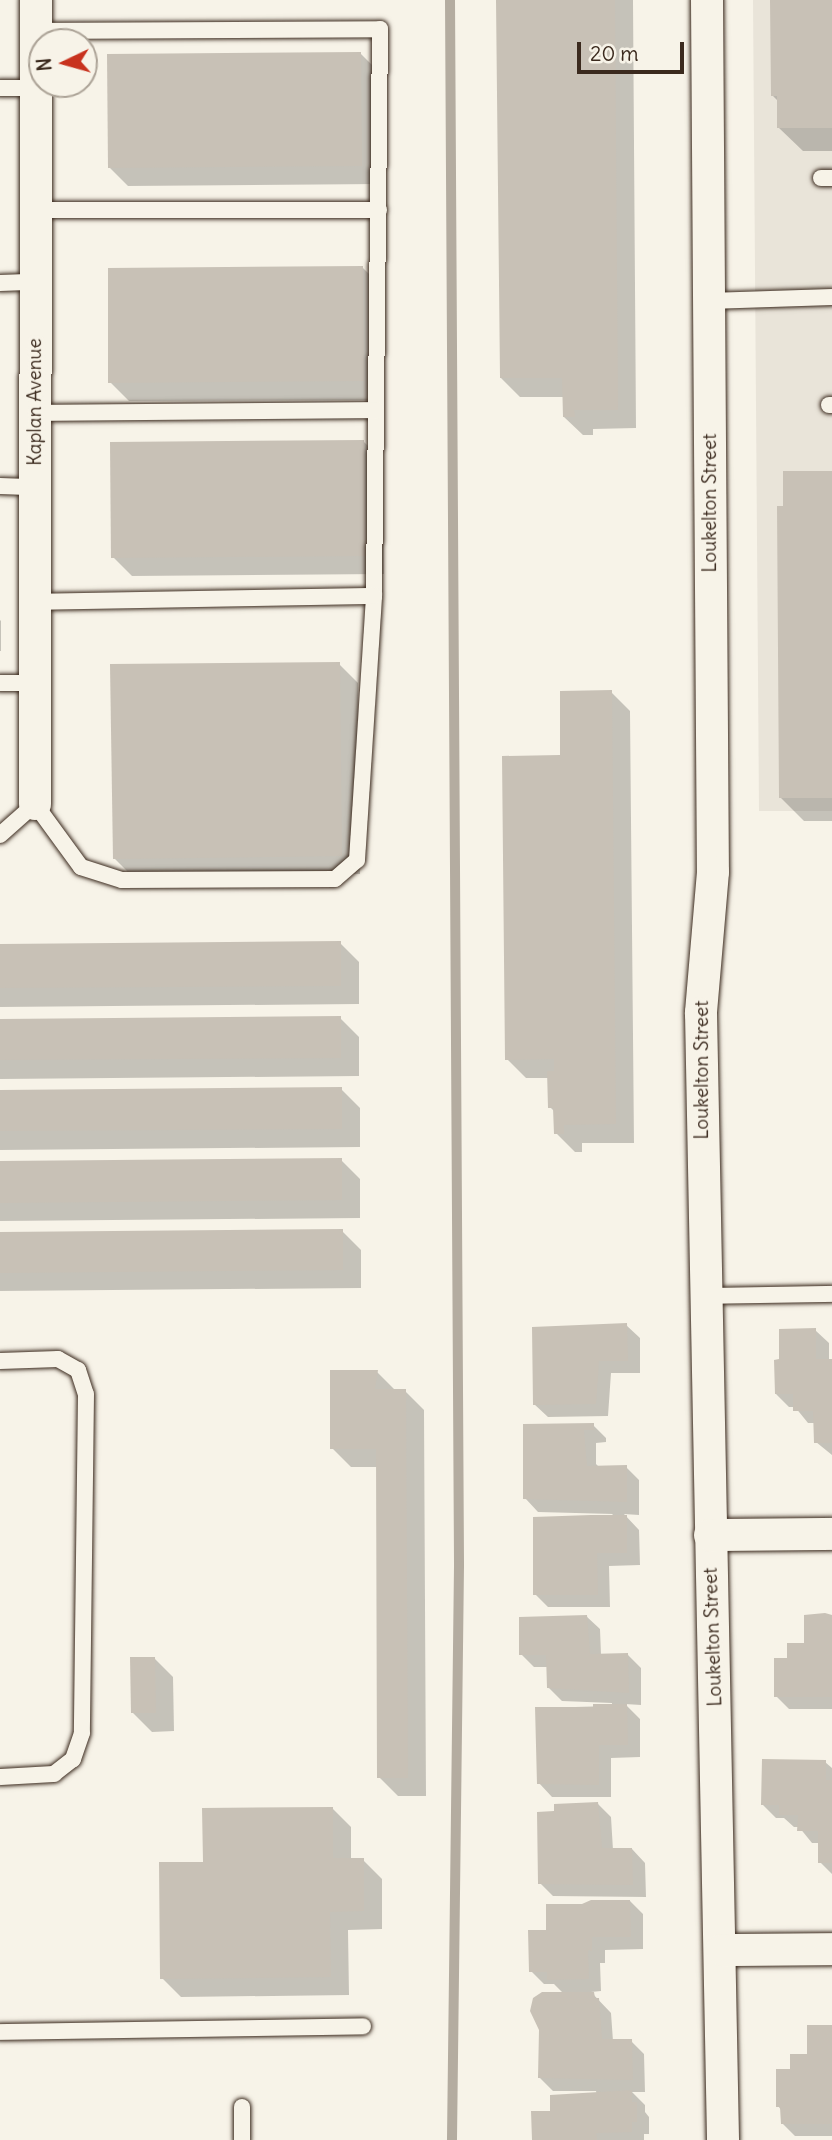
<!DOCTYPE html>
<html>
<head>
<meta charset="utf-8">
<style>
	body { margin:0 }
	#map { position:relative; width:832px; height:2140px; overflow:hidden; background:#f7f3e8; font-family:Delius,sans-serif }
	div>[style] { position:absolute }
	.built>* { inset:0; background:#e9e4d9 }
	.shadow>* { inset:0; background:#0003 }
	.stream>* { height:10px; margin:-5px; padding:0 5px; transform-origin:5px; border-radius:5px; background:#b4aca0 }
	.building>* { inset:0; background:#c8c1b6 }
	.roads { filter:drop-shadow(0 0 2px #3b2a1e) drop-shadow(0 0 2px #3b2a1e) }
	.lane>* { height:16px; margin:-8px; padding:0 8px; transform-origin:8px; border-radius:8px; background:#f7f3e8 }
	.street>* { height:32px; margin:-16px; padding:0 16px; transform-origin:16px; border-radius:16px; background:#f7f3e8 }
	span { translate:-50% -50%; white-space:nowrap; text-align:center; line-height:1.15; -webkit-text-stroke:7px #f7f3e8; paint-order:stroke }
	.street-label { font-size:19px; color:#3b2a1e }
	.north { position:absolute; left:28px; top:28px; width:70px; height:70px; box-sizing:border-box; background:#f7f3e8; border:2px solid #aca397; border-radius:50%; rotate:265deg; font-size:19px; font-weight:700; line-height:28px; text-align:center; color:#3b2a1e }
	.north::after { content:''; display:block; margin:auto; width:24px; height:32px; background:#c8321e; clip-path:polygon(50% 0,100% 100%,50% 72%,0 100%) }
	.scale { position:absolute; left:577px; top:42px; width:107px; height:32px; box-sizing:border-box; border:4px solid #3b2a1e; border-top:0; padding-left:9px; font-size:21px; line-height:24px; white-space:nowrap; color:#3b2a1e; -webkit-text-stroke:5px #f7f3e8; paint-order:stroke }
</style>
</head>
<body>
<div id="map">
	<div class="built">
		<div style="clip-path:polygon(753px 0,832px 0,832px 811px,759px 811px)"></div>
	</div>
	<div class="shadow">
		<div style="clip-path:polygon(498px 0,633px 0,636px 428px,593px 429px,593px 435px,583px 435px,564px 417px,564px 397px,520px 397px,501px 378px)"></div>
		<div style="clip-path:polygon(772px 0,832px 0,832px 151px,803px 151px,779px 128px,779px 102px,773px 96px)"></div>
		<div style="clip-path:polygon(360px 53px,379px 72px,380px 184px,128px 186px,110px 168px)"></div>
		<div style="clip-path:polygon(363px 268px,382px 287px,382px 400px,129px 401px,110px 382px)"></div>
		<div style="clip-path:polygon(364px 442px,383px 461px,384px 574px,132px 576px,113px 557px)"></div>
		<div style="clip-path:polygon(832px 473px,832px 821px,804px 821px,780px 797px,784px 507px)"></div>
		<div style="clip-path:polygon(0 620px,1px 621px,1px 651px,0 651px)"></div>
		<div style="clip-path:polygon(339px 664px,358px 683px,360px 874px,133px 877px,114px 858px)"></div>
		<div style="clip-path:polygon(611px 692px,630px 711px,634px 1143px,582px 1143px,582px 1152px,575px 1152px,556px 1133px,555px 1112px,550px 1107px,549px 1078px,526px 1078px,507px 1059px,562px 757px)"></div>
		<div style="clip-path:polygon(340px 943px,359px 962px,359px 1004px,0 1007px,0 945px)"></div>
		<div style="clip-path:polygon(340px 1018px,359px 1037px,359px 1076px,0 1079px,0 1021px)"></div>
		<div style="clip-path:polygon(341px 1089px,360px 1108px,360px 1147px,0 1150px,0 1091px)"></div>
		<div style="clip-path:polygon(341px 1160px,360px 1179px,360px 1218px,0 1221px,0 1163px)"></div>
		<div style="clip-path:polygon(342px 1231px,361px 1250px,361px 1288px,0 1291px,0 1234px)"></div>
		<div style="clip-path:polygon(626px 1325px,640px 1338px,640px 1373px,611px 1373px,608px 1416px,548px 1417px,534px 1404px)"></div>
		<div style="clip-path:polygon(815px 1330px,829px 1343px,829px 1360px,832px 1360px,832px 1455px,816px 1442px,815px 1423px,808px 1423px,795px 1407px,789px 1407px,776px 1394px)"></div>
		<div style="clip-path:polygon(377px 1372px,396px 1391px,405px 1391px,424px 1410px,426px 1796px,398px 1796px,379px 1777px,378px 1467px,351px 1467px,332px 1448px)"></div>
		<div style="clip-path:polygon(593px 1425px,606px 1438px,606px 1442px,596px 1443px,596px 1464px,600px 1468px,626px 1467px,639px 1480px,639px 1515px,624px 1514px,639px 1530px,640px 1565px,609px 1566px,610px 1607px,548px 1607px,535px 1594px,613px 1514px,538px 1512px,525px 1498px,524px 1426px)"></div>
		<div style="clip-path:polygon(586px 1616px,600px 1629px,601px 1655px,628px 1655px,641px 1668px,641px 1705px,625px 1704px,640px 1719px,640px 1757px,611px 1758px,611px 1797px,552px 1797px,539px 1783px,537px 1708px,612px 1706px,612px 1703px,562px 1701px,549px 1688px,548px 1667px,534px 1667px,521px 1654px)"></div>
		<div style="clip-path:polygon(832px 1617px,832px 1709px,789px 1709px,776px 1696px,789px 1660px)"></div>
		<div style="clip-path:polygon(155px 1659px,173px 1677px,174px 1731px,152px 1732px,133px 1713px)"></div>
		<div style="clip-path:polygon(825px 1762px,832px 1768px,832px 1874px,820px 1862px,820px 1843px,812px 1843px,799px 1827px,794px 1827px,784px 1818px,776px 1818px,763px 1805px)"></div>
		<div style="clip-path:polygon(598px 1804px,611px 1817px,613px 1850px,632px 1849px,645px 1863px,646px 1897px,553px 1896px,540px 1883px)"></div>
		<div style="clip-path:polygon(332px 1808px,351px 1827px,351px 1860px,363px 1860px,382px 1879px,382px 1929px,348px 1930px,349px 1995px,181px 1997px,162px 1978px)"></div>
		<div style="clip-path:polygon(630px 1901px,643px 1914px,643px 1949px,605px 1950px,605px 1963px,600px 1963px,601px 1991px,591px 1992px,611px 2013px,613px 2041px,631px 2041px,644px 2054px,645px 2092px,632px 2092px,645px 2105px,645px 2112px,649px 2117px,649px 2134px,644px 2134px,644px 2140px,533px 2140px,552px 2112px,597px 2096px,596px 2091px,553px 2091px,540px 2078px,564px 1994px,554px 1984px,544px 1984px,531px 1971px,548px 1932px)"></div>
		<div style="clip-path:polygon(832px 2027px,832px 2136px,795px 2136px,782px 2123px,782px 2111px,778px 2106px,792px 2070px,809px 2056px)"></div>
	</div>
	<div class="stream">
		<div style="left:450px;top:0;width:1566px;rotate:89.67deg"></div>
		<div style="left:459px;top:1566px;width:574px;rotate:90.7deg"></div>
	</div>
	<div class="building">
		<div style="clip-path:polygon(496px 0,615px 0,618px 410px,574px 410px,575px 417px,563px 417px,562px 378px,500px 378px)"></div>
		<div style="clip-path:polygon(770px 0,832px 0,832px 128px,777px 128px,777px 96px,771px 96px)"></div>
		<div style="clip-path:polygon(361px 52px,362px 166px,108px 168px,107px 54px)"></div>
		<div style="clip-path:polygon(363px 266px,364px 381px,108px 383px,108px 268px)"></div>
		<div style="clip-path:polygon(364px 440px,366px 556px,111px 558px,110px 442px)"></div>
		<div style="clip-path:polygon(783px 471px,832px 471px,832px 798px,779px 798px,777px 506px,783px 506px)"></div>
		<div style="clip-path:polygon(340px 662px,342px 856px,113px 859px,110px 664px)"></div>
		<div style="clip-path:polygon(612px 690px,616px 1124px,564px 1125px,564px 1134px,554px 1134px,553px 1108px,548px 1108px,547px 1071px,554px 1071px,554px 1059px,505px 1060px,502px 756px,560px 755px,560px 691px)"></div>
		<div style="clip-path:polygon(341px 941px,341px 986px,0 988px,0 944px)"></div>
		<div style="clip-path:polygon(341px 1016px,341px 1058px,0 1060px,0 1019px)"></div>
		<div style="clip-path:polygon(342px 1087px,342px 1129px,0 1131px,0 1090px)"></div>
		<div style="clip-path:polygon(342px 1158px,342px 1200px,0 1203px,0 1161px)"></div>
		<div style="clip-path:polygon(343px 1229px,343px 1270px,0 1273px,0 1232px)"></div>
		<div style="clip-path:polygon(627px 1323px,628px 1361px,599px 1361px,596px 1404px,533px 1405px,532px 1327px)"></div>
		<div style="clip-path:polygon(816px 1328px,816px 1359px,832px 1359px,832px 1443px,814px 1443px,813px 1411px,793px 1411px,793px 1394px,775px 1394px,774px 1360px,779px 1359px,779px 1329px)"></div>
		<div style="clip-path:polygon(330px 1370px,378px 1370px,375px 1389px,406px 1389px,408px 1778px,377px 1778px,376px 1449px,330px 1449px)"></div>
		<div style="clip-path:polygon(594px 1423px,594px 1430px,584px 1430px,587px 1466px,627px 1465px,627px 1502px,523px 1499px,523px 1424px)"></div>
		<div style="clip-path:polygon(591px 1515px,627px 1515px,627px 1553px,597px 1553px,598px 1595px,533px 1595px,533px 1517px)"></div>
		<div style="clip-path:polygon(825px 1613px,832px 1615px,832px 1697px,774px 1697px,774px 1658px,787px 1658px,787px 1643px,804px 1643px,804px 1615px)"></div>
		<div style="clip-path:polygon(587px 1615px,590px 1654px,628px 1653px,629px 1693px,547px 1688px,546px 1655px,519px 1655px,519px 1617px)"></div>
		<div style="clip-path:polygon(130px 1657px,155px 1657px,156px 1713px,131px 1713px)"></div>
		<div style="clip-path:polygon(593px 1704px,627px 1704px,628px 1745px,599px 1745px,599px 1785px,537px 1784px,535px 1707px,593px 1707px)"></div>
		<div style="clip-path:polygon(762px 1759px,826px 1760px,826px 1780px,832px 1780px,832px 1863px,818px 1863px,818px 1831px,797px 1831px,798px 1815px,779px 1815px,779px 1805px,761px 1805px)"></div>
		<div style="clip-path:polygon(598px 1802px,602px 1848px,632px 1848px,633px 1885px,538px 1884px,537px 1812px,554px 1811px,554px 1804px)"></div>
		<div style="clip-path:polygon(333px 1807px,333px 1858px,364px 1858px,364px 1911px,330px 1912px,331px 1977px,160px 1979px,159px 1862px,203px 1862px,202px 1808px)"></div>
		<div style="clip-path:polygon(591px 1900px,630px 1900px,631px 1937px,592px 1937px,592px 1951px,588px 1950px,589px 1979px,547px 1980px,547px 1972px,529px 1972px,528px 1930px,546px 1930px,546px 1904px,582px 1904px)"></div>
		<div style="clip-path:polygon(542px 1992px,594px 1992px,595px 1998px,599px 1998px,602px 2039px,632px 2039px,633px 2080px,538px 2078px,539px 2030px,530px 2011px,533px 1998px)"></div>
		<div style="clip-path:polygon(807px 2025px,832px 2025px,832px 2124px,781px 2124px,780px 2107px,776px 2107px,776px 2069px,790px 2069px,790px 2054px,807px 2054px)"></div>
		<div style="clip-path:polygon(632px 2090px,632px 2102px,637px 2102px,637px 2122px,632px 2122px,632px 2132px,596px 2133px,597px 2140px,532px 2140px,531px 2111px,550px 2111px,550px 2095px)"></div>
	</div>
	<div class="roads">
		<div class="lane">
			<div style="left:35px;top:31px;width:345px;rotate:-0.3deg"></div>
			<div style="left:380px;top:29px;width:567px;rotate:90.61deg"></div>
			<div style="left:0;top:88px;width:36px"></div>
			<div style="left:821px;top:178px;width:11px"></div>
			<div style="left:35px;top:210px;width:344px"></div>
			<div style="left:0;top:283px;width:34px;rotate:-2deg"></div>
			<div style="left:709px;top:301px;width:123px;rotate:-1.9deg"></div>
			<div style="left:829px;top:405px;width:3px"></div>
			<div style="left:35px;top:413px;width:341px;rotate:-0.5deg"></div>
			<div style="left:0;top:486px;width:35px;rotate:2deg"></div>
			<div style="left:0;top:683px;width:35px"></div>
			<div style="left:0;top:835px;width:47px;rotate:-41.5deg"></div>
			<div style="left:35px;top:804px;width:78px;rotate:53.9deg"></div>
			<div style="left:81px;top:867px;width:43px;rotate:17.6deg"></div>
			<div style="left:122px;top:880px;width:213px;rotate:-0.3deg"></div>
			<div style="left:335px;top:879px;width:29px;rotate:-41deg"></div>
			<div style="left:357px;top:860px;width:265px;rotate:-86.3deg"></div>
			<div style="left:374px;top:596px;width:339px;rotate:179deg"></div>
			<div style="left:704px;top:1296px;width:128px;rotate:-0.9deg"></div>
			<div style="left:0;top:1361px;width:58px;rotate:-2deg"></div>
			<div style="left:58px;top:1359px;width:23px;rotate:29deg"></div>
			<div style="left:78px;top:1370px;width:25px;rotate:72deg"></div>
			<div style="left:86px;top:1394px;width:339px;rotate:90.7deg"></div>
			<div style="left:82px;top:1733px;width:28px;rotate:109deg"></div>
			<div style="left:73px;top:1759px;width:24px;rotate:142deg"></div>
			<div style="left:54px;top:1774px;width:54px;rotate:176.8deg"></div>
			<div style="left:0;top:2032px;width:363px;rotate:-0.9deg"></div>
			<div style="left:242px;top:2140px;width:33px;rotate:-90deg"></div>
		</div>
		<div class="street">
			<div style="left:707px;top:0;width:872px;rotate:89.61deg"></div>
			<div style="left:713px;top:872px;width:142px;rotate:94.9deg"></div>
			<div style="left:701px;top:1013px;width:1127px;rotate:88.88deg"></div>
			<div style="left:35px;top:804px;width:804px;rotate:-89.93deg"></div>
			<div style="left:710px;top:1535px;width:122px;rotate:-0.5deg"></div>
			<div style="left:722px;top:1950px;width:110px;rotate:-0.5deg"></div>
		</div>
	</div>
	<div class="street-label">
		<span style="left:35px;top:402px;rotate:-90deg">Kaplan Avenue</span>
		<span style="left:710px;top:503px;rotate:-90deg">Loukelton Street</span>
		<span style="left:702px;top:1070px;rotate:-90deg">Loukelton Street</span>
		<span style="left:713px;top:1637px;rotate:-92deg">Loukelton Street</span>
	</div>
	<div class="north">N</div>
	<div class="scale">20 m</div>
</div>
</body>
</html>
